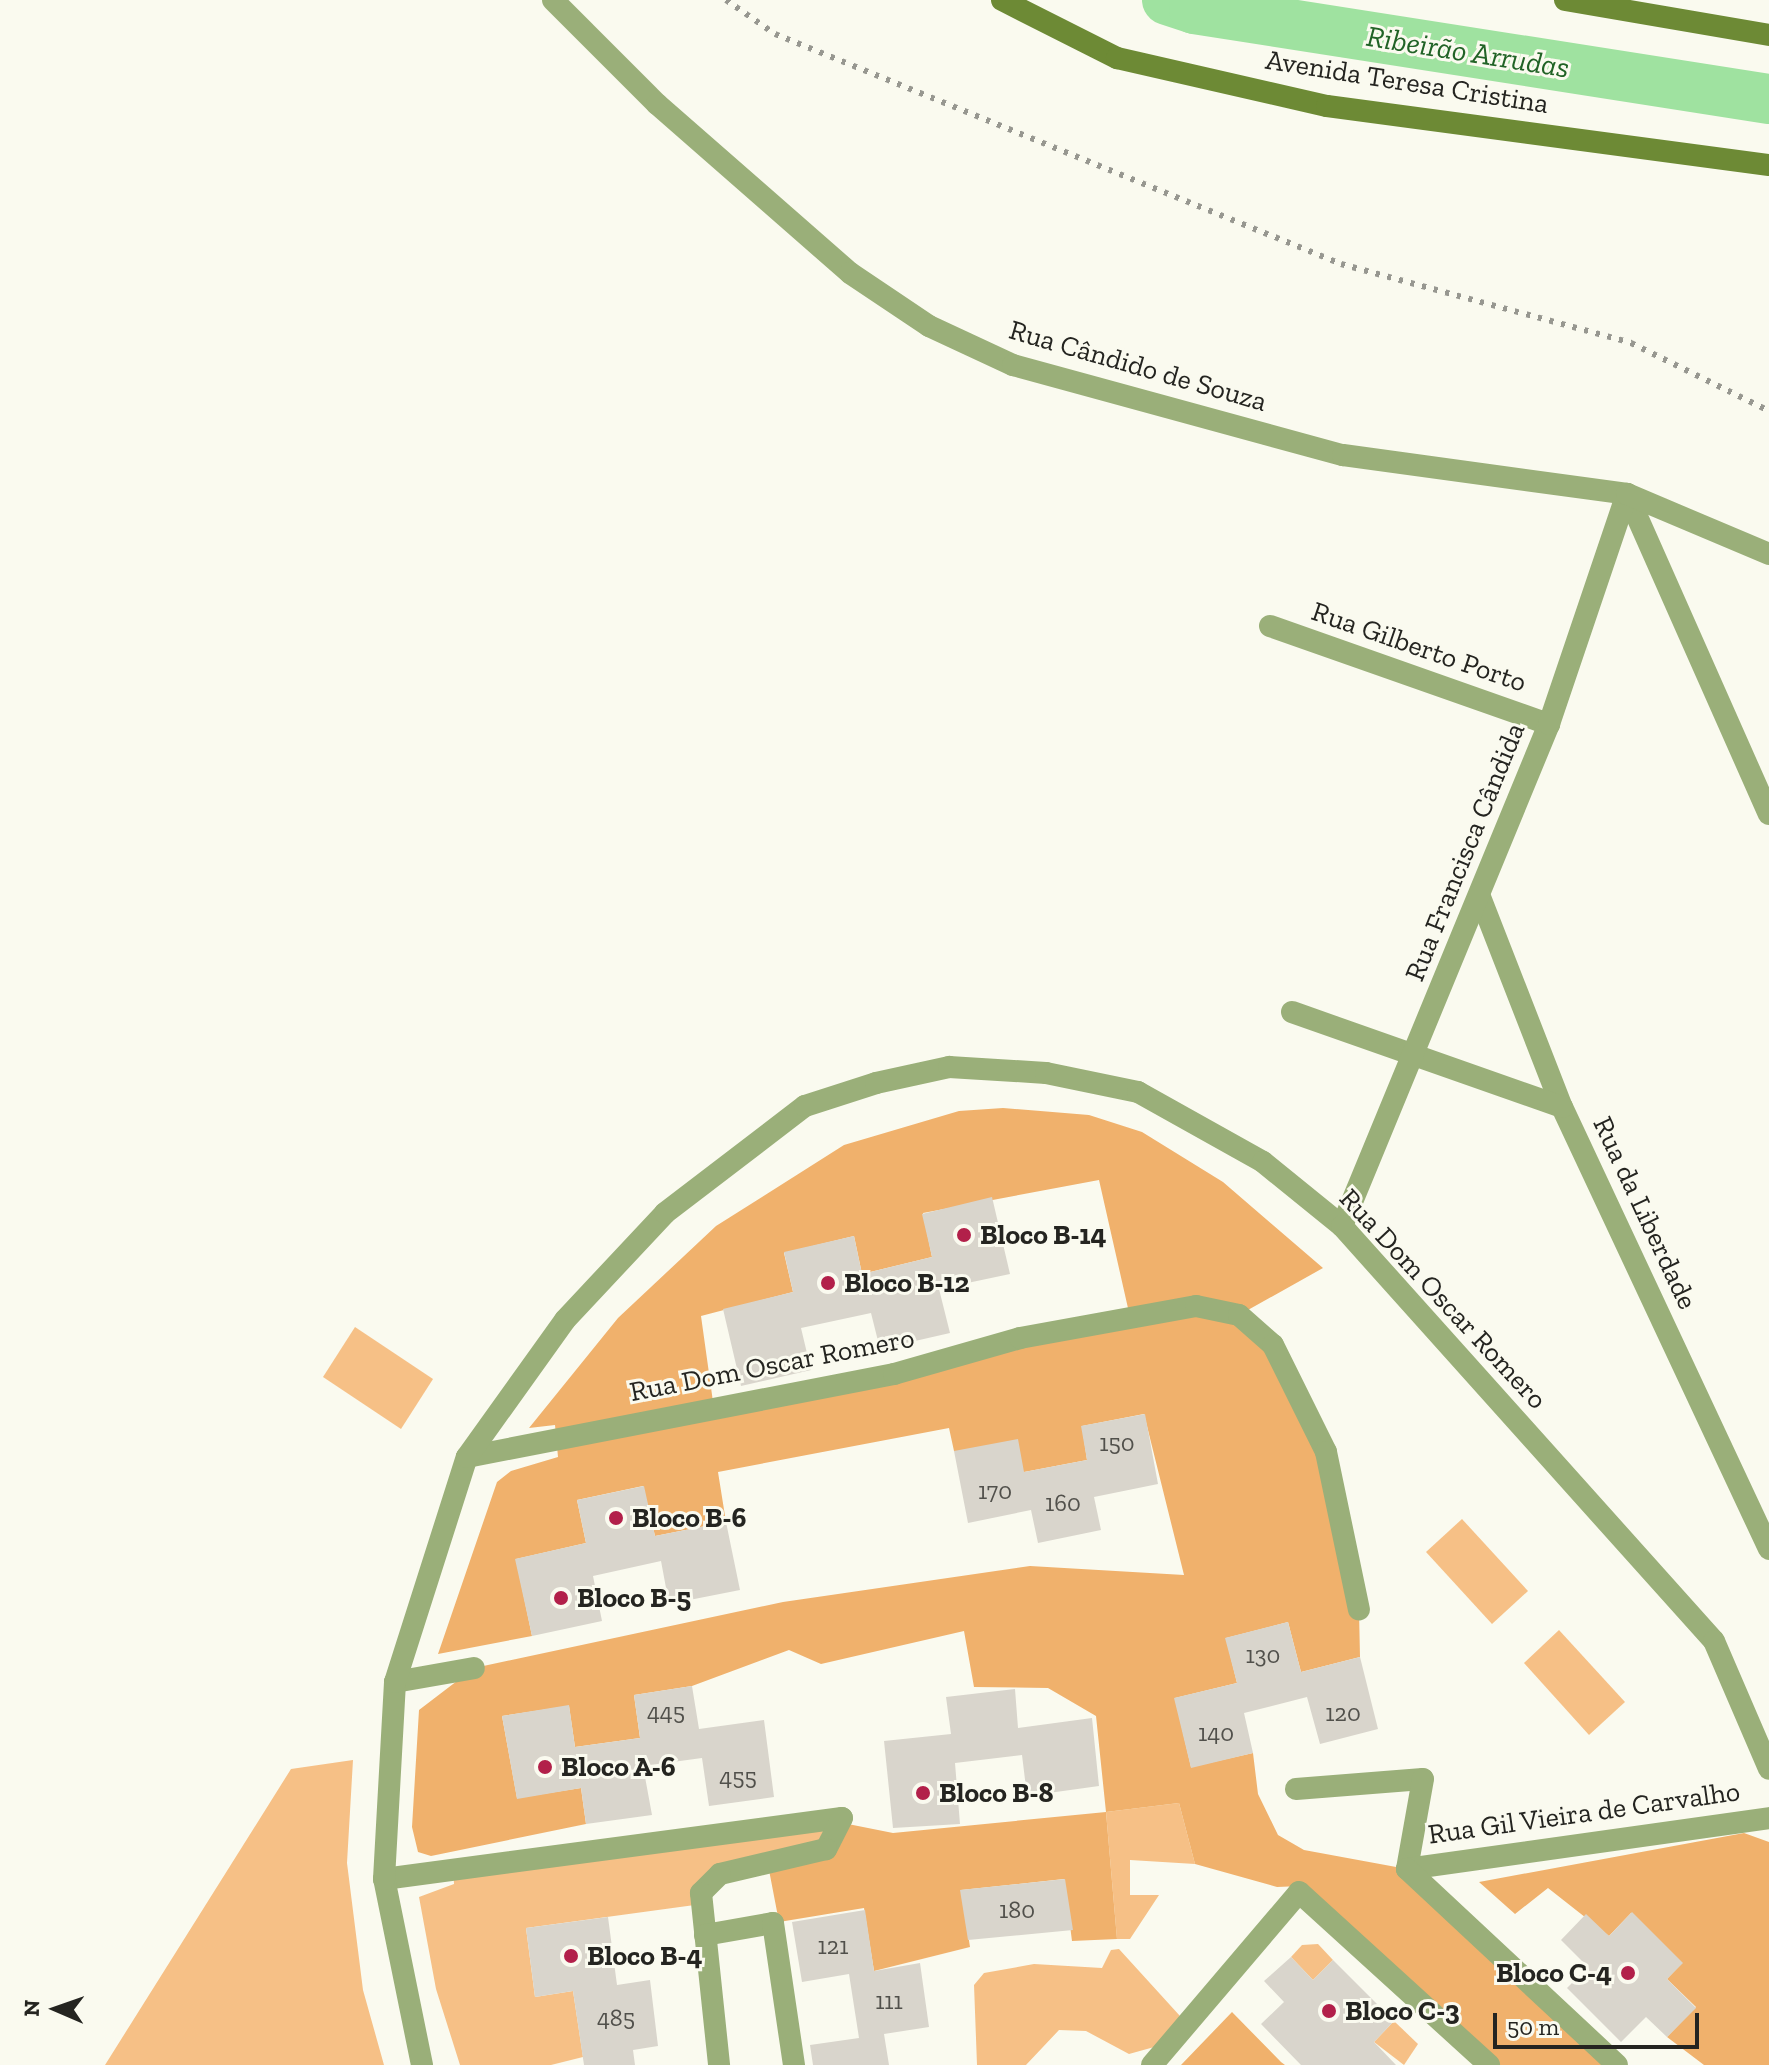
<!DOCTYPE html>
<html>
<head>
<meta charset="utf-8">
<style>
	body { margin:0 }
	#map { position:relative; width:1769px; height:2065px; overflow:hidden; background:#fafaef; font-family:"Zilla Slab",serif }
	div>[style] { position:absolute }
	.green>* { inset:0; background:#f6c086 }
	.forest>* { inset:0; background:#f0b16c }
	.river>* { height:50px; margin:-25px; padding:0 25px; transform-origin:25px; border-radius:25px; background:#9fe2a0 }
	.building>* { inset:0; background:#d9d5cc }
	.minor>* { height:22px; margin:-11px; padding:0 11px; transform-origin:11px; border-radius:11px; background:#9aaf79 }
	.tertiary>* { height:22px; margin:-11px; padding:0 11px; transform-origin:11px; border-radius:11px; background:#9aaf79 }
	.secondary>* { height:22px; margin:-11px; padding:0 11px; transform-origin:11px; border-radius:11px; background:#6d8a35 }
	.rail>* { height:6px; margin-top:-3px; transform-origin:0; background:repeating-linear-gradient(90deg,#979790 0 4px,transparent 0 12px) }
	.dots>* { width:22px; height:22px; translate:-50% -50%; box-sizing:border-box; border:4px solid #fafaef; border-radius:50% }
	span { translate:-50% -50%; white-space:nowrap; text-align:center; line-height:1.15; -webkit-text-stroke:6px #fafaef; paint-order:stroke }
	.number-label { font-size:24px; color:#51504b }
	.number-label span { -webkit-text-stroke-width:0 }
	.street-label { font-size:28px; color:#242420 }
	.poi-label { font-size:28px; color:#242420; font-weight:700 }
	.left { translate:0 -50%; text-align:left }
	.right { translate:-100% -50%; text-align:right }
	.water-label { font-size:30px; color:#216326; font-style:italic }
	.north { position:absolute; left:16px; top:1969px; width:80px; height:80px; -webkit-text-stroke:6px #fafaef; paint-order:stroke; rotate:272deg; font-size:22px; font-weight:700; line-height:32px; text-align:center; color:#242420 }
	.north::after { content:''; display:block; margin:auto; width:28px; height:36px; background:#242420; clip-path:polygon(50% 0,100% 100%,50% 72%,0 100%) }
	.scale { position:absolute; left:1493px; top:2013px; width:206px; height:36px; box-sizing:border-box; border:4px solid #242420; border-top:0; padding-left:10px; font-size:24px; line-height:28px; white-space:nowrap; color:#242420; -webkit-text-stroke:6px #fafaef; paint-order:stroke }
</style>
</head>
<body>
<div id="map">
	<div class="green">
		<div style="clip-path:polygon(355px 1327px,433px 1379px,401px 1429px,323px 1377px)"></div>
		<div style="clip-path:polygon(1462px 1519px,1528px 1591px,1492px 1624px,1426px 1552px)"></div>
		<div style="clip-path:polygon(1559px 1630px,1625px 1702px,1589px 1735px,1524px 1663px)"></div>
		<div style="clip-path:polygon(353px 1760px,347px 1863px,363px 1990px,384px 2065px,105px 2065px,291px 1769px)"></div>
		<div style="clip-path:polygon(1179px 1803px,1195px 1864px,1130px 1860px,1130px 1895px,1159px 1895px,1130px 1939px,1117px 1939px,1106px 1812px)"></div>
		<div style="clip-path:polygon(842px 1818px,827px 1851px,720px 1875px,702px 1904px,526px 1928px,535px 1997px,573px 1991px,583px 2057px,551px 2065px,460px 2065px,436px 1989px,419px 1897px,454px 1884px,453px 1867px)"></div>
		<div style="clip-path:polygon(1318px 1944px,1333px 1960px,1313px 1980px,1291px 1957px,1302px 1945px)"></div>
		<div style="clip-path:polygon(1119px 1949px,1180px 2016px,1165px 2044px,1129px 2054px,1086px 2031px,1059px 2030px,1026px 2065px,977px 2065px,974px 1985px,984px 1973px,1034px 1964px,1102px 1968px,1111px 1950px)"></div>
		<div style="clip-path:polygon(1394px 2021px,1418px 2044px,1404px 2065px,1374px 2042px)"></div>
	</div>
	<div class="forest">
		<div style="clip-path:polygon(evenodd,1003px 1108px,1089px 1115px,1142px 1132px,1223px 1182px,1323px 1268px,1239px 1315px,1273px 1345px,1326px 1452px,1359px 1610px,1360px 1657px,1301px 1672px,1288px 1622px,1226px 1638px,1237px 1683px,1175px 1698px,1191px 1767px,1253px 1753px,1258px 1794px,1278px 1835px,1304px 1850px,1407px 1869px,1617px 2065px,1489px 2065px,1301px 1886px,1277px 1887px,1195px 1864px,1179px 1803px,1106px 1812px,1117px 1939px,1072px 1941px,1064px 1879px,961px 1890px,970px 1947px,874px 1971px,864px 1908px,779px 1922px,769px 1870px,827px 1851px,843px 1823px,893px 1833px,1106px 1812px,1096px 1716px,1048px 1688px,974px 1687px,964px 1631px,821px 1664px,789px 1650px,692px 1686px,634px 1695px,640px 1738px,575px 1747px,569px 1706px,502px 1716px,517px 1798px,581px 1788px,586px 1824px,431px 1856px,418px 1852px,412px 1827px,419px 1710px,474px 1668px,783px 1602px,1030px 1566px,1184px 1575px,1144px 1414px,1082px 1426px,1087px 1460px,1024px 1472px,954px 1451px,949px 1428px,718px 1472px,726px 1522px,655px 1536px,643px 1486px,577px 1500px,586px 1543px,516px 1559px,532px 1636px,438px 1654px,497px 1482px,511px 1471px,558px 1457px,555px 1425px,529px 1428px,618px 1318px,716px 1226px,844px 1145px,959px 1111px,1003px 1108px,1099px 1180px,1130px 1317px,714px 1409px,701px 1316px,793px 1292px,784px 1253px,854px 1236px,862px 1274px,932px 1257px,923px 1213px,1099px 1180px)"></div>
		<div style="clip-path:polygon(1744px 1833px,1769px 1842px,1769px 2065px,1704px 2065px,1667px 2037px,1696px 2007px,1667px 1979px,1682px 1963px,1631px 1913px,1609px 1936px,1548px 1888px,1515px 1914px,1479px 1882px)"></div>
		<div style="clip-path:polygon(1232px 2012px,1281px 2062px,1285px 2065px,1181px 2065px)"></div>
	</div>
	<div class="river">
		<div style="left:1167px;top:0;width:28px;rotate:18deg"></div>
		<div style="left:1194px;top:9px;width:582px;rotate:8.9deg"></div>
	</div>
	<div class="building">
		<div style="clip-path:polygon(992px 1197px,1010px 1274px,939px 1289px,950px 1333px,880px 1349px,871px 1313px,801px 1328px,811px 1370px,741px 1386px,723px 1309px,793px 1292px,784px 1252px,854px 1236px,862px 1274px,932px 1257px,922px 1214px)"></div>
		<div style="clip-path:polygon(1145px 1414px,1158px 1484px,1094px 1497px,1101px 1530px,1038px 1543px,1031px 1510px,968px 1523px,954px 1451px,1018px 1439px,1024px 1472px,1087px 1460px,1081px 1426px)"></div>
		<div style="clip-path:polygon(644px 1486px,655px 1536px,726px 1522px,740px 1590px,669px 1604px,661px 1561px,593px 1576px,602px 1621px,532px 1636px,515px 1559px,586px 1543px,577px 1500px)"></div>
		<div style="clip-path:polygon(1288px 1622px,1301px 1672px,1360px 1657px,1378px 1729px,1320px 1744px,1307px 1697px,1244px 1713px,1253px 1753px,1191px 1768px,1174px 1698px,1237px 1683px,1225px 1638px)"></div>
		<div style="clip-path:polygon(692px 1686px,699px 1729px,764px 1720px,774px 1797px,709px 1806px,702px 1758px,643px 1766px,652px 1815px,586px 1824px,581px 1788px,517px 1799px,502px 1716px,569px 1705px,575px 1747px,640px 1738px,634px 1695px)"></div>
		<div style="clip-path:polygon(1015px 1689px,1018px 1728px,1092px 1718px,1099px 1786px,1027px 1796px,1022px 1755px,955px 1763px,960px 1824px,893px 1828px,884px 1741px,951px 1734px,946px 1697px)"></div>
		<div style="clip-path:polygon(1065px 1879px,1073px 1930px,968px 1940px,960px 1890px)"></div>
		<div style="clip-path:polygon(865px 1910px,874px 1971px,920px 1963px,929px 2027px,884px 2034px,889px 2065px,813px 2065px,810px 2045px,859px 2038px,849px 1974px,802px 1982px,792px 1922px)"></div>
		<div style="clip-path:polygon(1632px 1912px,1683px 1963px,1667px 1979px,1696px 2008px,1667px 2037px,1646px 2017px,1621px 2042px,1567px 1988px,1588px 1967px,1561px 1940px,1586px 1914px,1609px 1936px)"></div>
		<div style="clip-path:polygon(608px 1917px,617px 1985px,650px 1980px,658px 2046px,633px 2050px,635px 2065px,584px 2065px,573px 1991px,535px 1997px,526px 1928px)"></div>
		<div style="clip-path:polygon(1291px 1957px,1313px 1980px,1333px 1960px,1394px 2021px,1374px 2042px,1396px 2065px,1301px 2065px,1261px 2024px,1284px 2002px,1264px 1981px)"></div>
	</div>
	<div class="minor">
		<div style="left:1627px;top:494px;width:350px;rotate:66.1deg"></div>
		<div style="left:1270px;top:626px;width:296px;rotate:19.4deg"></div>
		<div style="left:1480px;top:897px;width:225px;rotate:68.7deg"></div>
		<div style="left:1562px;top:1107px;width:488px;rotate:64.9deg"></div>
		<div style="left:1292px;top:1012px;width:286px;rotate:19.4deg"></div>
		<div style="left:1342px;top:1226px;width:543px;rotate:-67.59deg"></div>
		<div style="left:1549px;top:724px;width:243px;rotate:-71.3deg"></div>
		<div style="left:467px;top:1457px;width:435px;rotate:-11deg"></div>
		<div style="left:894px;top:1374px;width:131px;rotate:-15.9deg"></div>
		<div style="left:1020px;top:1338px;width:179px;rotate:-10.3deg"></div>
		<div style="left:1196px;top:1306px;width:44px;rotate:11.8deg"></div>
		<div style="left:1239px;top:1315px;width:45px;rotate:41.4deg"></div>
		<div style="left:1273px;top:1345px;width:119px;rotate:63.6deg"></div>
		<div style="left:1326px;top:1452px;width:161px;rotate:78.2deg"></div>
		<div style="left:395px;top:1682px;width:80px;rotate:-10deg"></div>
		<div style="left:1296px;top:1789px;width:127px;rotate:-4.5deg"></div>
		<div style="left:1423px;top:1779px;width:91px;rotate:100.1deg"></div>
		<div style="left:1407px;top:1869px;width:366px;rotate:-8deg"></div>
		<div style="left:1407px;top:1869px;width:287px;rotate:43deg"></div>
		<div style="left:384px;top:1879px;width:462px;rotate:-7.6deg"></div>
		<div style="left:842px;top:1818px;width:35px;rotate:117deg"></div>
		<div style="left:826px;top:1849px;width:109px;rotate:166.7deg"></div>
		<div style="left:720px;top:1874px;width:27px;rotate:135deg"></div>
		<div style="left:701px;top:1893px;width:173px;rotate:84deg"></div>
		<div style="left:705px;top:1935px;width:69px;rotate:-10deg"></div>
		<div style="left:773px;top:1923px;width:144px;rotate:81.6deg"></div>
		<div style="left:422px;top:2065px;width:190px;rotate:-101.5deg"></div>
		<div style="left:384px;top:1879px;width:197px;rotate:-86.8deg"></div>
		<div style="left:395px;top:1682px;width:236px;rotate:-72.3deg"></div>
		<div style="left:467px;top:1457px;width:168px;rotate:-54.4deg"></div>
		<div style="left:565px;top:1320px;width:146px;rotate:-46.9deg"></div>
		<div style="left:665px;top:1213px;width:176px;rotate:-37.4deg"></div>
		<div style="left:805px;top:1106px;width:75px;rotate:-17.9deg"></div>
		<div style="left:876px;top:1083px;width:75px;rotate:-12.4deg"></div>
		<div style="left:949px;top:1067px;width:97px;rotate:3.5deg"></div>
		<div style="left:1046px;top:1073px;width:94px;rotate:11.7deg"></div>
		<div style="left:1138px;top:1092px;width:143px;rotate:29.2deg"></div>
		<div style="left:1263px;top:1162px;width:102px;rotate:39deg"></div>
		<div style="left:1342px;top:1226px;width:557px;rotate:48.13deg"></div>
		<div style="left:1714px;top:1641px;width:139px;rotate:66.7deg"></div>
		<div style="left:1152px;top:2065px;width:227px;rotate:-49.6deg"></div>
		<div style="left:1299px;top:1892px;width:257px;rotate:42.3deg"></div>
	</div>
	<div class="tertiary">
		<div style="left:553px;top:0;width:147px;rotate:45deg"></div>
		<div style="left:657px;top:104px;width:257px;rotate:41.2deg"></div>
		<div style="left:850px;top:273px;width:95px;rotate:33.9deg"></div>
		<div style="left:929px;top:326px;width:93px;rotate:24.9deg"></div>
		<div style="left:1013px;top:365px;width:342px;rotate:15.3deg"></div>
		<div style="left:1343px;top:455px;width:287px;rotate:7.8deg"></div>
		<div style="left:1627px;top:494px;width:154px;rotate:22.9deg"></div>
	</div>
	<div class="secondary">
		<div style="left:1002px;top:0;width:129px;rotate:26.8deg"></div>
		<div style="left:1117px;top:58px;width:215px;rotate:12.9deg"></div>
		<div style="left:1327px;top:106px;width:446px;rotate:7.6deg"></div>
		<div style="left:1565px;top:0;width:207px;rotate:9.7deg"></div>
	</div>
	<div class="rail">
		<div style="left:726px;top:0;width:60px;rotate:34.8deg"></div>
		<div style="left:775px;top:34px;width:611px;rotate:22.11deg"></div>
		<div style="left:1341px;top:264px;width:301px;rotate:15.2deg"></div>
		<div style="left:1631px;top:343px;width:154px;rotate:26.2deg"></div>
	</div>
	<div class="dots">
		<div style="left:964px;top:1235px;background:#b2204a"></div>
		<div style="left:828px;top:1283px;background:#b2204a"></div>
		<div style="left:616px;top:1518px;background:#b2204a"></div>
		<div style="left:561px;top:1598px;background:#b2204a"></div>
		<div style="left:545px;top:1767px;background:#b2204a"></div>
		<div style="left:923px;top:1793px;background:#b2204a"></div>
		<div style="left:571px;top:1956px;background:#b2204a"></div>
		<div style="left:1628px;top:1973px;background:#b2204a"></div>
		<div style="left:1329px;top:2011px;background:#b2204a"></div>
	</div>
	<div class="number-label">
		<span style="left:1117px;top:1443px">150</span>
		<span style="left:995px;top:1491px">170</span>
		<span style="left:1063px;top:1503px">160</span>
		<span style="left:1263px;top:1655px">130</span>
		<span style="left:666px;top:1712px">445</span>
		<span style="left:1343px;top:1713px">120</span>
		<span style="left:1216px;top:1733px">140</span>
		<span style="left:738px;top:1777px">455</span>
		<span style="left:1017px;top:1910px">180</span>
		<span style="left:833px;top:1946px">121</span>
		<span style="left:889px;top:2001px">111</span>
		<span style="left:616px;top:2018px">485</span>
	</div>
	<div class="street-label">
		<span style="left:1407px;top:82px;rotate:9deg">Avenida Teresa Cristina</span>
		<span style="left:1138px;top:366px;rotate:16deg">Rua Cândido de Souza</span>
		<span style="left:1419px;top:647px;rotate:19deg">Rua Gilberto Porto</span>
		<span style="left:1465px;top:852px;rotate:-68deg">Rua Francisca Cândida</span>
		<span style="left:1645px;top:1213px;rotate:65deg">Rua da Liberdade</span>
		<span style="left:1443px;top:1299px;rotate:47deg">Rua Dom Oscar Romero</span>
		<span style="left:772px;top:1365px;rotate:-11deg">Rua Dom Oscar Romero</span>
		<span style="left:1584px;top:1813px;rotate:-8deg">Rua Gil Vieira de Carvalho</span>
	</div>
	<div class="poi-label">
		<span class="left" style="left:980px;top:1235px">Bloco B-14</span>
		<span class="left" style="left:844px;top:1283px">Bloco B-12</span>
		<span class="left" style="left:632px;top:1518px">Bloco B-6</span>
		<span class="left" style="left:577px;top:1598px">Bloco B-5</span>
		<span class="left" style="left:561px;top:1767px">Bloco A-6</span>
		<span class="left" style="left:939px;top:1793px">Bloco B-8</span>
		<span class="left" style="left:587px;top:1956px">Bloco B-4</span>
		<span class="right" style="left:1612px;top:1973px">Bloco C-4</span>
		<span class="left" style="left:1345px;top:2011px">Bloco C-3</span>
	</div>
	<div class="water-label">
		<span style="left:1468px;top:52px;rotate:9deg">Ribeirão Arrudas</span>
	</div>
	<div class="north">N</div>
	<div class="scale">50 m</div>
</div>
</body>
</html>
